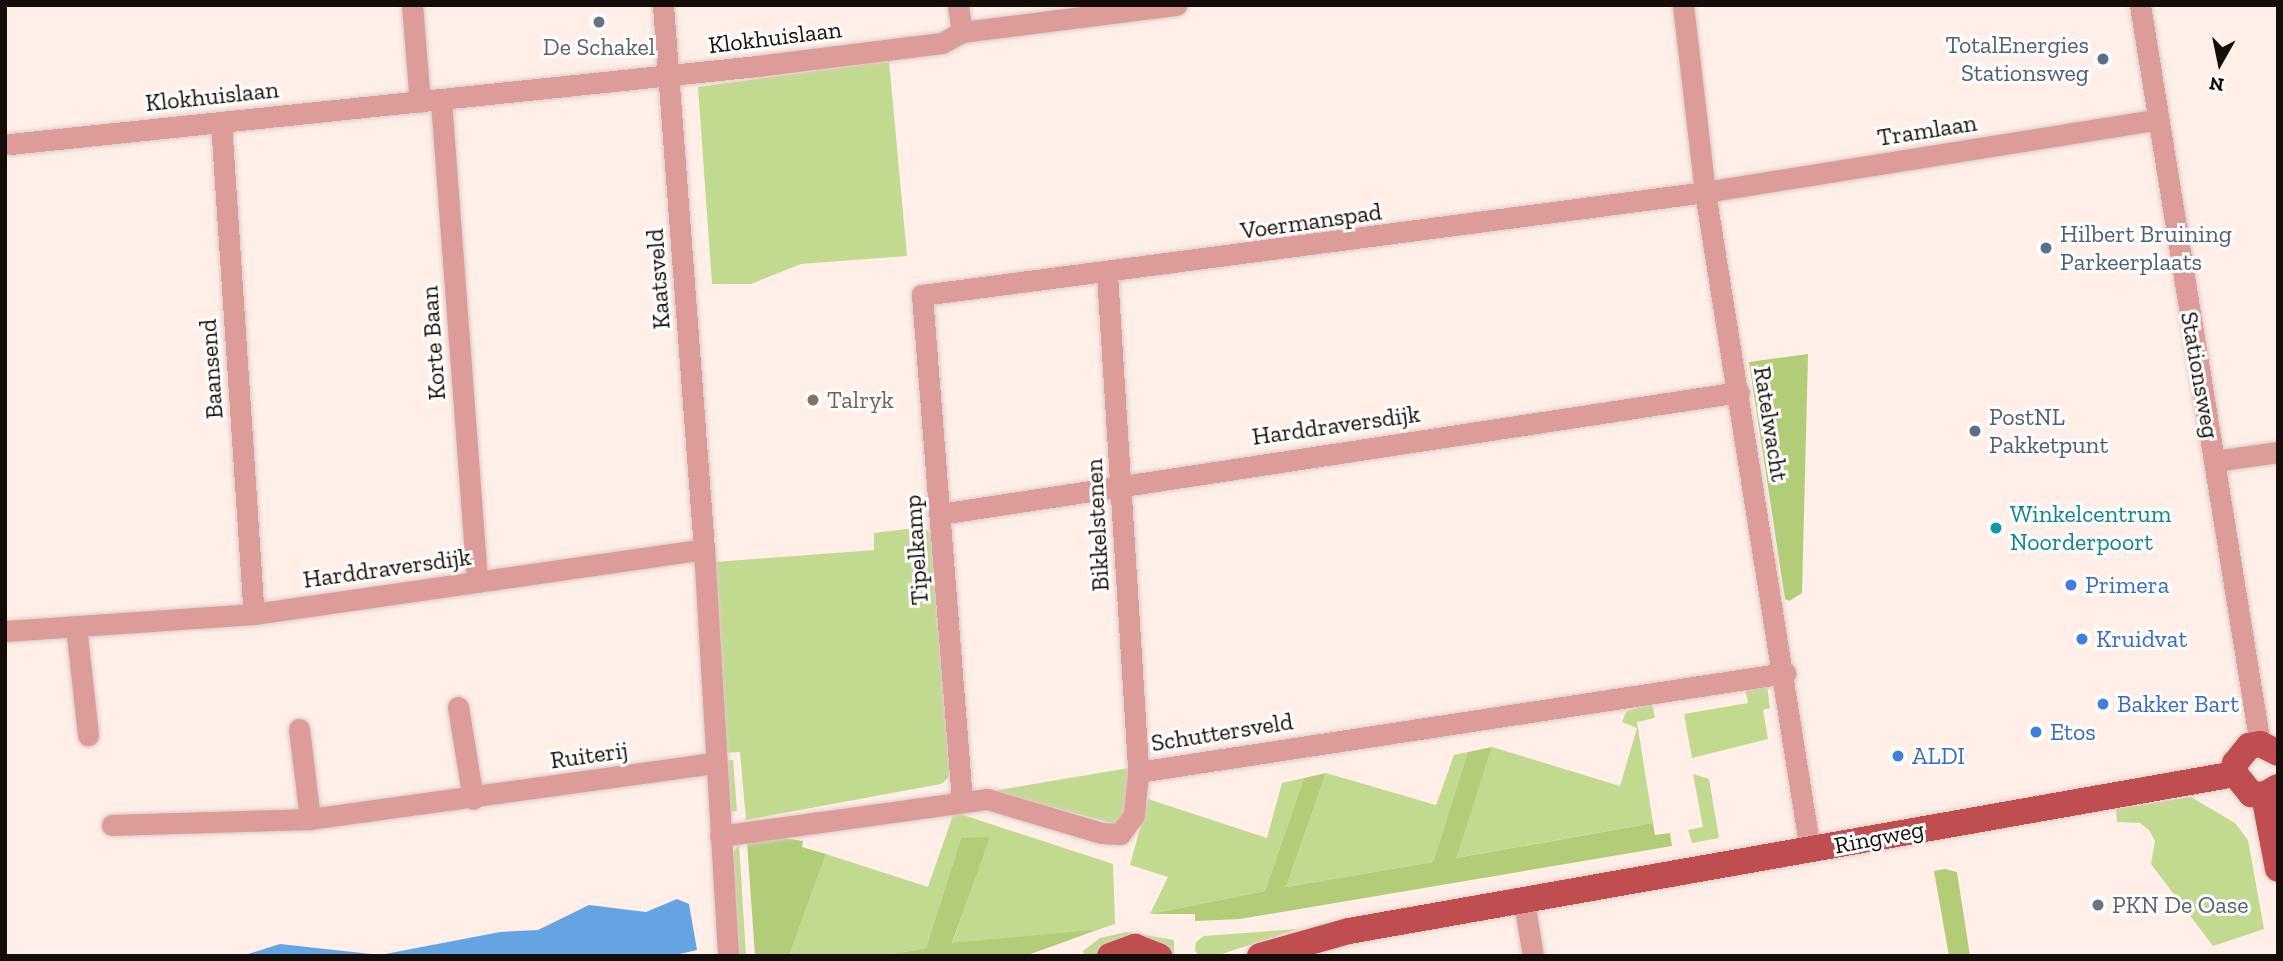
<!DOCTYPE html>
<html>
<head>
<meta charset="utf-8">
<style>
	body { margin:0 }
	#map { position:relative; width:2283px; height:961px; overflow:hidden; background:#ffefe8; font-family:"Zilla Slab",serif }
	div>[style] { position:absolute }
	.green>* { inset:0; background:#c2da90 }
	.forest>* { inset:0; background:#b2cc78 }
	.water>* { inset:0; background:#65a4e3 }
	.roads { filter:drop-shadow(0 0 2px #dacbc4) drop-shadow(0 0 2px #dacbc4) }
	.minor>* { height:21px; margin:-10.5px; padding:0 10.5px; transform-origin:10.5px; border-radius:10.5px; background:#dd9c9a }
	.major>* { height:26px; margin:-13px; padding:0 13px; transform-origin:13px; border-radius:13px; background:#c04d50 }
	.dots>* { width:19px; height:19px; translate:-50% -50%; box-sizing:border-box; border:4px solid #fff; border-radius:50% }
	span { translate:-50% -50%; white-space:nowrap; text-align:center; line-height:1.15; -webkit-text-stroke:6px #fff; paint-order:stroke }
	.street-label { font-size:24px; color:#150d09 }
	.service-label { font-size:24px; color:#4e5e75 }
	.right { translate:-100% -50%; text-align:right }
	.left { translate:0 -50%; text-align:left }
	.worship-label { font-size:24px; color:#5b616d }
	.education-label { font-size:24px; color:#785e54 }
	.culture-label { font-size:24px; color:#0d838f }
	.shop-label { font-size:24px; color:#366cbe }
	.frame { position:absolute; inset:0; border:7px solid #150d09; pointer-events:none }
	.north { position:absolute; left:2185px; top:28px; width:70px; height:70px; -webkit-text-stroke:5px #fff; paint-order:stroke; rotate:189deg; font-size:19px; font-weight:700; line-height:28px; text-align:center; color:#150d09 }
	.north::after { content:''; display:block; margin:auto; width:24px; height:32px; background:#150d09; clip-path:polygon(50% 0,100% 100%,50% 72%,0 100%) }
</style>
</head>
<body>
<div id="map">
	<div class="green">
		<div style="clip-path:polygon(889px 61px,907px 256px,801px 264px,751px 284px,712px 284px,698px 87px)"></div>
		<div style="clip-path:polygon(923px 527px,931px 534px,950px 773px,947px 779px,941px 784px,746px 820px,740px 752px,723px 753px,715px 562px,874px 550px,874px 533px)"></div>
		<div style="clip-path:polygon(1767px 684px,1770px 708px,1763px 710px,1768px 739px,1692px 758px,1684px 714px,1748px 703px,1745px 688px)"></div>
		<div style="clip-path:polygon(1652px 702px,1655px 718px,1637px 722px,1653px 823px,1455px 858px,1492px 747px,1620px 786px,1637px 728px,1622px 722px,1626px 712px)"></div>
		<div style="clip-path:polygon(1468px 752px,1433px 862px,1286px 887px,1326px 773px,1436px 805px,1454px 755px)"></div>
		<div style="clip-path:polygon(724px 760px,733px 760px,737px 811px,727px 812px)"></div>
		<div style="clip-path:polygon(1129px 768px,1130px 804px,1116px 824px,992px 791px)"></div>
		<div style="clip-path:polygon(1693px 774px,1709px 779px,1719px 838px,1692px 843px,1688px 830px,1703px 827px)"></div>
		<div style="clip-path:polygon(1304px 778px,1265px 891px,1150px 914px,1168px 877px,1130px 865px,1148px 799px,1267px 838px,1282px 783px)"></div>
		<div style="clip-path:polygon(2191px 797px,2235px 823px,2248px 840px,2264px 929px,2213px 946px,2151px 864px,2155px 841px,2149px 830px,2140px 823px,2117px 822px,2116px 809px)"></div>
		<div style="clip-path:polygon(954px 812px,1113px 864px,1115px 924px,1100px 929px,952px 944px,989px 838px,961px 838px,926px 948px,882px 956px,789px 956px,826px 854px,928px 887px)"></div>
		<div style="clip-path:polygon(739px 844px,746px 956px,736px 956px,732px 855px)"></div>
		<div style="clip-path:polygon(1298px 929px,1216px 956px,1199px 956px,1195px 951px,1196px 942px,1204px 936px)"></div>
		<div style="clip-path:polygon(1126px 932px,1174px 940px,1174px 956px,1085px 956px,1083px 951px,1100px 938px)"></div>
	</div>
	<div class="forest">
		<div style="clip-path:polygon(1808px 354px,1802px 593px,1789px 601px,1785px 599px,1749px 362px)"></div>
		<div style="clip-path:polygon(1492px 747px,1456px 858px,1653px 823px,1655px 835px,1670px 833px,1672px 846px,1240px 919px,1195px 921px,1195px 914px,1150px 914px,1265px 891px,1304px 778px,1326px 773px,1286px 887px,1433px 862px,1468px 752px)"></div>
		<div style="clip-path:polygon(777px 837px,803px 841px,802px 847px,826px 854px,789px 956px,755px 956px,747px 842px)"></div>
		<div style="clip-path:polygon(990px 837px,952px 943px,1100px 929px,1025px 956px,882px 956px,926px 948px,961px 838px)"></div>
		<div style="clip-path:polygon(1945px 869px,1957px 872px,1970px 956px,1949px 956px,1934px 871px)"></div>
	</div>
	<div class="water">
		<div style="clip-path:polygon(677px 899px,689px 904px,697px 950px,671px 956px,242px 956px,280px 944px,380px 955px,500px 932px,538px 930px,589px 905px,646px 912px)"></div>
	</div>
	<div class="roads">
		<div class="minor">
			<div style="left:412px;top:5px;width:97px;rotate:85.3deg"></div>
			<div style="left:663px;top:5px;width:546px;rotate:85.69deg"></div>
			<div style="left:704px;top:549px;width:408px;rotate:86.6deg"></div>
			<div style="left:958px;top:5px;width:27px;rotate:82deg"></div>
			<div style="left:1683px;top:5px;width:188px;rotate:83.3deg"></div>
			<div style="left:1705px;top:192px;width:666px;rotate:80.93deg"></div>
			<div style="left:2140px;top:5px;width:749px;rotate:80.78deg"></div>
			<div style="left:441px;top:101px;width:482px;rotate:85.7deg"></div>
			<div style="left:221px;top:122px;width:493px;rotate:86.2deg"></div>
			<div style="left:10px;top:144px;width:751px;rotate:-5.96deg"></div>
			<div style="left:757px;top:66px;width:186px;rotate:-7.1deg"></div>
			<div style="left:942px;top:43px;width:23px;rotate:-29deg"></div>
			<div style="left:962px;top:32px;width:216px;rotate:-7.2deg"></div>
			<div style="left:1107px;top:274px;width:499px;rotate:86.4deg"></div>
			<div style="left:2215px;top:461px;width:64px;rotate:-8.1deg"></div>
			<div style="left:940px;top:514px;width:808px;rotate:-8.68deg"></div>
			<div style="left:76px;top:626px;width:110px;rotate:83.7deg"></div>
			<div style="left:5px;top:631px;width:250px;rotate:-3.9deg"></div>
			<div style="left:254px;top:614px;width:455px;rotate:-8.2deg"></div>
			<div style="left:458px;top:707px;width:93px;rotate:80.7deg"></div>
			<div style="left:299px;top:729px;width:91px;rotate:83deg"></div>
			<div style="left:962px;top:800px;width:507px;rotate:-94.53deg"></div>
			<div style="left:922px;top:295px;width:790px;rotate:-7.49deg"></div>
			<div style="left:1705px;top:192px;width:458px;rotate:-9.1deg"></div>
			<div style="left:112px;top:825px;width:198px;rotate:-1.7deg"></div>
			<div style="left:310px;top:819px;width:408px;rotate:-7.9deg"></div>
			<div style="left:720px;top:836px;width:270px;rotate:-7.9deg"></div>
			<div style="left:987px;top:799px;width:120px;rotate:16.5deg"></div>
			<div style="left:1102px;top:833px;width:18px;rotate:3deg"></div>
			<div style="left:1120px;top:834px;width:24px;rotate:-54deg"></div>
			<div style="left:1134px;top:815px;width:43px;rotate:-84.7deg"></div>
			<div style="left:1138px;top:772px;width:655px;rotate:-8.7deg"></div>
			<div style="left:1524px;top:902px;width:55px;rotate:80.5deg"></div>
		</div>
		<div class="major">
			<div style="left:2278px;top:753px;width:20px;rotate:-153deg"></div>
			<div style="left:2260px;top:744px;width:11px;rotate:170deg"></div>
			<div style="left:2249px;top:746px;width:22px;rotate:129deg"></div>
			<div style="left:2235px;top:763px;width:11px;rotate:90deg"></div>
			<div style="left:2235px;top:774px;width:26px;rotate:51deg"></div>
			<div style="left:2251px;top:794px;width:13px;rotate:4deg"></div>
			<div style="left:2264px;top:795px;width:16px;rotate:-30deg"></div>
			<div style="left:2264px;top:795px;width:75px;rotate:79.3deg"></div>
			<div style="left:1110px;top:956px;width:27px;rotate:-20deg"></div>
			<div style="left:1135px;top:947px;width:26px;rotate:21deg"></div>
			<div style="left:1260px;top:956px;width:92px;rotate:-15.7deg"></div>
			<div style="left:1349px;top:931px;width:900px;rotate:-10.05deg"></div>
		</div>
	</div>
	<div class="dots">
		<div style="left:599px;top:22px;background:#6b7280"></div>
		<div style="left:2103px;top:59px;background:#5c6f8a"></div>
		<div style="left:2046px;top:248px;background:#5c6f8a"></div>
		<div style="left:813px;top:400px;background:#8d6e63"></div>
		<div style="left:1975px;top:431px;background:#5c6f8a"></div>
		<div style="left:1996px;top:528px;background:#0f9aa8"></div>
		<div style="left:2071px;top:585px;background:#3f7fe0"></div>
		<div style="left:2082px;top:639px;background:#3f7fe0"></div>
		<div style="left:2103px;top:704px;background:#3f7fe0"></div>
		<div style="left:2036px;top:732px;background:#3f7fe0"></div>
		<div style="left:1898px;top:756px;background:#3f7fe0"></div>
		<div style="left:2098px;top:905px;background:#6b7280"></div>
	</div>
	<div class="street-label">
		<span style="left:775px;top:37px;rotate:-7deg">Klokhuislaan</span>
		<span style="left:212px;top:96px;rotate:-6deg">Klokhuislaan</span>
		<span style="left:1927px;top:130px;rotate:-9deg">Tramlaan</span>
		<span style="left:1311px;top:221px;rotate:-8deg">Voermanspad</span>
		<span style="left:658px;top:279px;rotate:-94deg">Kaatsveld</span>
		<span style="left:433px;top:343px;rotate:-94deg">Korte Baan</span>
		<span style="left:211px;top:369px;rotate:-94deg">Baansend</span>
		<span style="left:2200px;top:375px;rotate:80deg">Stationsweg</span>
		<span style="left:1771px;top:424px;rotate:81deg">Ratelwacht</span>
		<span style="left:1336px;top:425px;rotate:-8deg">Harddraversdijk</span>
		<span style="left:1097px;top:525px;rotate:-93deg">Bikkelstenen</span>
		<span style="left:916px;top:550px;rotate:-94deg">Tipelkamp</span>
		<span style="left:387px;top:568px;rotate:-8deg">Harddraversdijk</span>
		<span style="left:1222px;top:732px;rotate:-9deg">Schuttersveld</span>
		<span style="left:589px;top:755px;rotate:-8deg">Ruiterij</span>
		<span style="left:1879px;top:837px;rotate:-11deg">Ringweg</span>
	</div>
	<div class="service-label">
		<span class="right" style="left:2089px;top:59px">TotalEnergies<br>Stationsweg</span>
		<span class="left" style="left:2060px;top:248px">Hilbert Bruining<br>Parkeerplaats</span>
		<span class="left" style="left:1989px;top:431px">PostNL<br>Pakketpunt</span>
	</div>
	<div class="worship-label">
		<span style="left:599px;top:47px">De Schakel</span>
		<span class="left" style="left:2112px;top:905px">PKN De Oase</span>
	</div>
	<div class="education-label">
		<span class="left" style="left:827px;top:400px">Talryk</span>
	</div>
	<div class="culture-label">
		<span class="left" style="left:2010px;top:528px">Winkelcentrum<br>Noorderpoort</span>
	</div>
	<div class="shop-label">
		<span class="left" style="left:2085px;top:585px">Primera</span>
		<span class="left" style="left:2096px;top:639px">Kruidvat</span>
		<span class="left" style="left:2117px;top:704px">Bakker Bart</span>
		<span class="left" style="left:2050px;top:732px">Etos</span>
		<span class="left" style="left:1912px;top:756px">ALDI</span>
	</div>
	<div class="frame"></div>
	<div class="north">N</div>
</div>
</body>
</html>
